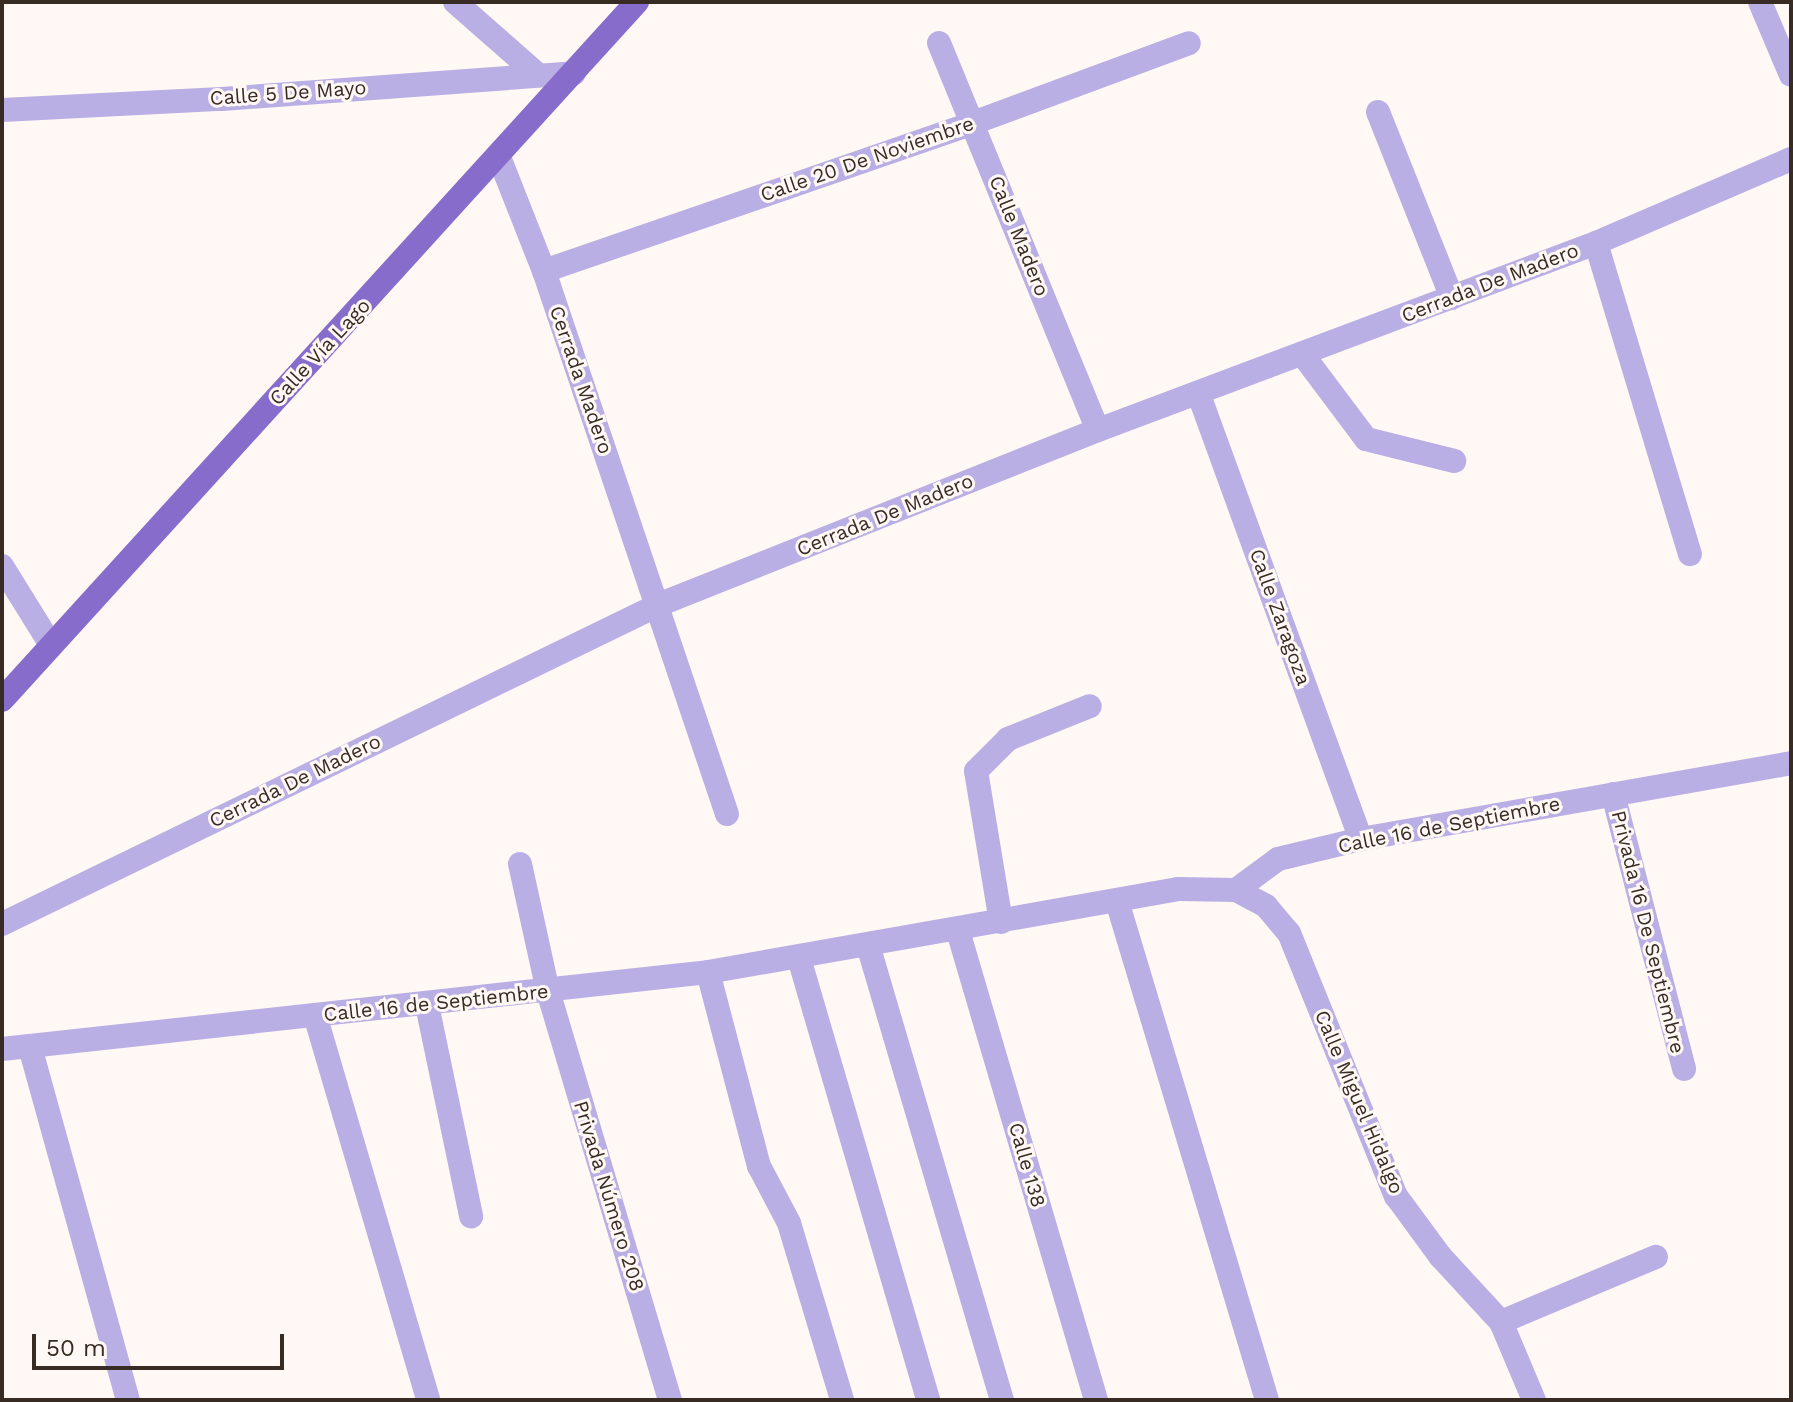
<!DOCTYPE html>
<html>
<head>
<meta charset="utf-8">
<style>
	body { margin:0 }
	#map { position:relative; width:1793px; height:1402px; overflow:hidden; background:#fff8f4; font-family:"Work Sans",sans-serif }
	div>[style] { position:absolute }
	.minor>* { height:24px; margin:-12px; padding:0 12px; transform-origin:12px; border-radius:12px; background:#baafe4 }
	.major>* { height:24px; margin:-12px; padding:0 12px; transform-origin:12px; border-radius:12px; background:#876ccc }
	span { translate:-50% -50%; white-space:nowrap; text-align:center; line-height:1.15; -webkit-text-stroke:6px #fff8f4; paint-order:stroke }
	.street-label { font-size:20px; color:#382b24 }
	.frame { position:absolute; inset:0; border:4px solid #382b24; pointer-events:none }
	.scale { position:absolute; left:32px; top:1334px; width:252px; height:36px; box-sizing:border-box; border:4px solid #382b24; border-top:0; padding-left:10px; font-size:24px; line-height:28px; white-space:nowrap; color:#382b24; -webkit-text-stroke:6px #fff8f4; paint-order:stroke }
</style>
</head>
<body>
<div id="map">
	<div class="minor">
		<div style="left:455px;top:2px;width:111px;rotate:41.3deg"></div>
		<div style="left:1760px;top:2px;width:79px;rotate:67deg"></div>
		<div style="left:939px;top:43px;width:418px;rotate:67.7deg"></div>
		<div style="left:2px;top:110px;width:220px;rotate:-2.9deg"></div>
		<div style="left:222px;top:99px;width:353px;rotate:-4.2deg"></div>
		<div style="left:1378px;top:112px;width:200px;rotate:68.3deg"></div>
		<div style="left:499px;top:157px;width:123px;rotate:68.5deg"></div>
		<div style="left:544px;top:271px;width:573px;rotate:71.38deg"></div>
		<div style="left:1596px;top:243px;width:325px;rotate:73.2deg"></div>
		<div style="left:544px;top:271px;width:454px;rotate:-19deg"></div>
		<div style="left:973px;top:123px;width:230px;rotate:-20.3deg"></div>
		<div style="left:1303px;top:355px;width:105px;rotate:53.1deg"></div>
		<div style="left:1366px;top:439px;width:91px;rotate:14deg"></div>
		<div style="left:1199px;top:395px;width:473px;rotate:70deg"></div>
		<div style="left:2px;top:566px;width:93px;rotate:58.2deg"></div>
		<div style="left:1613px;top:794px;width:284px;rotate:75.5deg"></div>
		<div style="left:520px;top:864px;width:130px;rotate:77.6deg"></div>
		<div style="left:548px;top:991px;width:427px;rotate:73.4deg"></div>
		<div style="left:1236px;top:890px;width:34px;rotate:28deg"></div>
		<div style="left:1266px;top:906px;width:35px;rotate:50deg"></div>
		<div style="left:1289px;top:933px;width:284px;rotate:67.9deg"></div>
		<div style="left:1396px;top:1196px;width:74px;rotate:53.7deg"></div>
		<div style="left:1440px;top:1256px;width:90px;rotate:47.3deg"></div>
		<div style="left:1501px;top:1322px;width:85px;rotate:67.1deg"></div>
		<div style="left:1117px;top:901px;width:521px;rotate:73.27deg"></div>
		<div style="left:1001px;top:922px;width:153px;rotate:-99.4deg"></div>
		<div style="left:976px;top:771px;width:45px;rotate:-45deg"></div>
		<div style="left:1008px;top:739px;width:88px;rotate:-21.9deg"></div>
		<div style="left:2px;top:924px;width:729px;rotate:-25.93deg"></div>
		<div style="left:658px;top:605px;width:474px;rotate:-21.7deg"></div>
		<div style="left:1098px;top:430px;width:532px;rotate:-20.58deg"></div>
		<div style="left:1596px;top:243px;width:212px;rotate:-23.3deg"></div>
		<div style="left:958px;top:931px;width:489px;rotate:73.6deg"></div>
		<div style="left:868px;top:945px;width:474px;rotate:73.6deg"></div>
		<div style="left:799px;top:958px;width:460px;rotate:73.7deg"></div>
		<div style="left:708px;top:972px;width:201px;rotate:75.3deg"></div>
		<div style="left:759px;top:1166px;width:64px;rotate:62.2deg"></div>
		<div style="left:789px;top:1223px;width:185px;rotate:73.3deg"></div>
		<div style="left:427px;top:1005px;width:216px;rotate:78.2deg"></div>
		<div style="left:315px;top:1015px;width:401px;rotate:73.6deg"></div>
		<div style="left:30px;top:1047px;width:366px;rotate:74.5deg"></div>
		<div style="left:2px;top:1049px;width:710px;rotate:-6.22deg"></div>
		<div style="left:708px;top:972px;width:477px;rotate:-10deg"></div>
		<div style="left:1178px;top:889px;width:58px;rotate:1deg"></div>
		<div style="left:1236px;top:890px;width:52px;rotate:-36.4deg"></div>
		<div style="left:1278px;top:859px;width:85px;rotate:-13.5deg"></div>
		<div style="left:1361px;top:839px;width:437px;rotate:-10deg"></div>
		<div style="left:1501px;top:1322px;width:168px;rotate:-22.8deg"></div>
	</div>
	<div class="major">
		<div style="left:2px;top:700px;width:944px;rotate:-47.71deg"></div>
	</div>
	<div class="street-label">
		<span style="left:288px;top:93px;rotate:-4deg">Calle 5 De Mayo</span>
		<span style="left:867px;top:159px;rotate:-19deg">Calle 20 De Noviembre</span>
		<span style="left:1019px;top:236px;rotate:68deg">Calle Madero</span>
		<span style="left:1490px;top:283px;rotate:-21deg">Cerrada De Madero</span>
		<span style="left:320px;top:352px;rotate:-47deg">Calle Vía Lago</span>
		<span style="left:581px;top:380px;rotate:71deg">Cerrada Madero</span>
		<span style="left:885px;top:515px;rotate:-22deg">Cerrada De Madero</span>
		<span style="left:1280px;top:617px;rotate:70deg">Calle Zaragoza</span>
		<span style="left:295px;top:781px;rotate:-26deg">Cerrada De Madero</span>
		<span style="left:1449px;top:825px;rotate:-11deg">Calle 16 de Septiembre</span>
		<span style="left:1648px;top:932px;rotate:76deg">Privada 16 De Septiembre</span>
		<span style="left:436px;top:1003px;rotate:-6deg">Calle 16 de Septiembre</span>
		<span style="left:1359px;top:1102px;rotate:67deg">Calle Miguel Hidalgo</span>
		<span style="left:1027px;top:1165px;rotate:74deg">Calle 138</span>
		<span style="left:609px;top:1196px;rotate:73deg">Privada Número 208</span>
	</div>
	<div class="frame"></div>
	<div class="scale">50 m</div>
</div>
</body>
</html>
